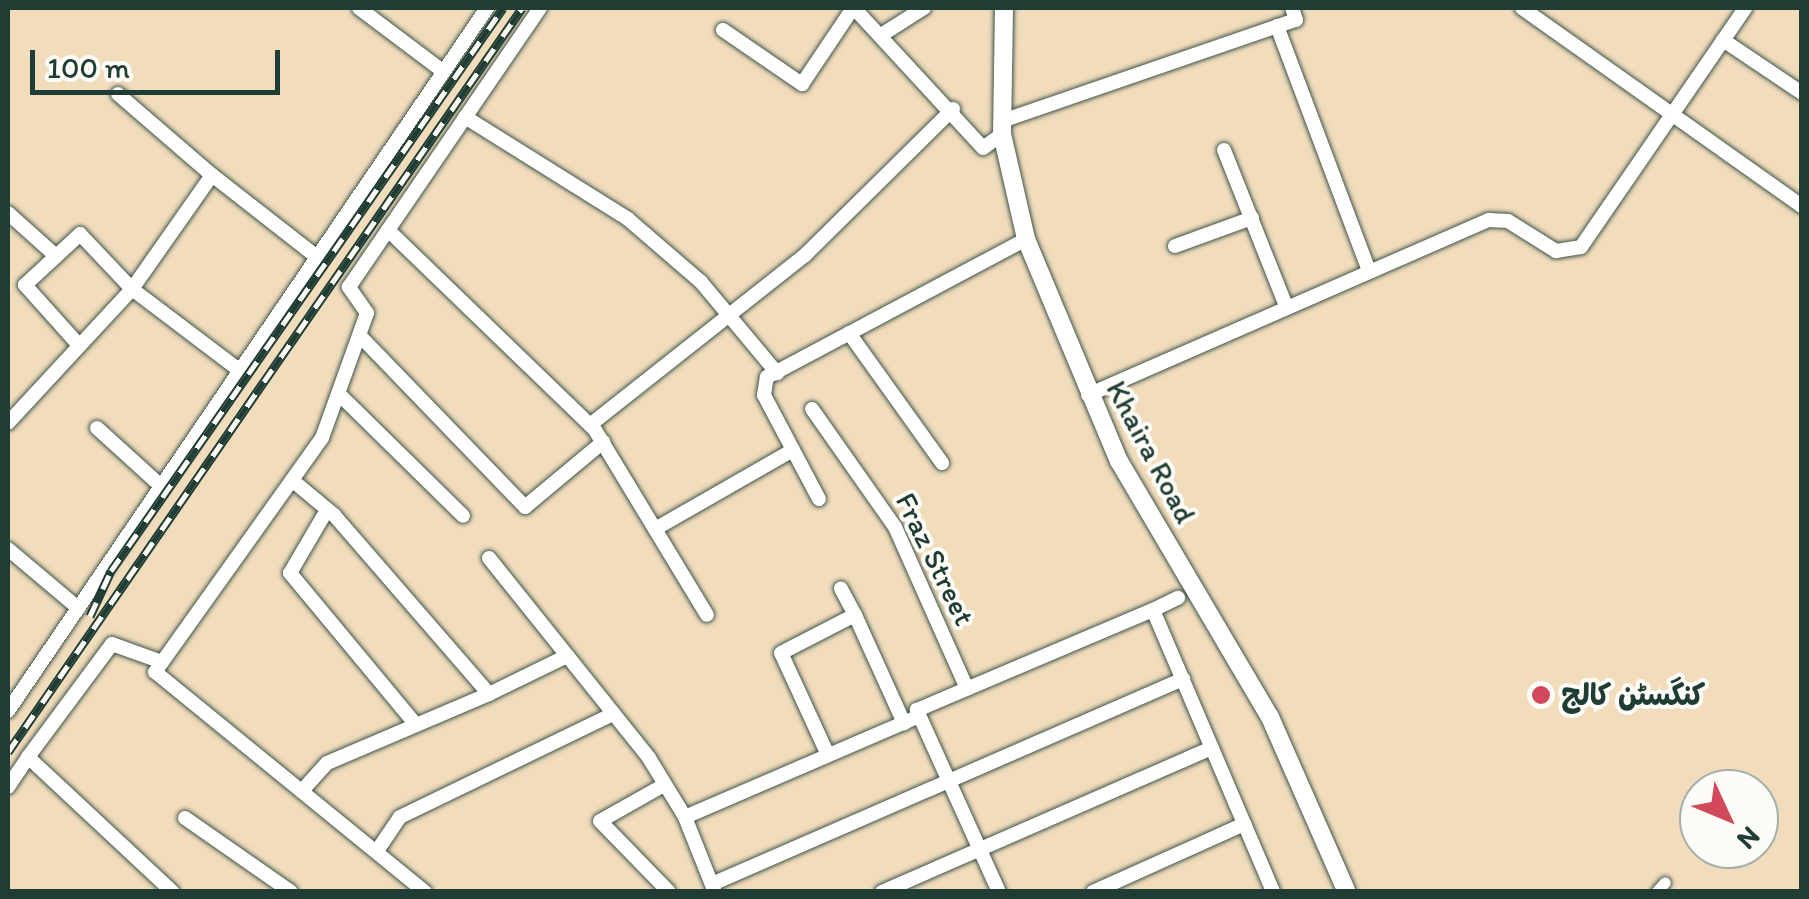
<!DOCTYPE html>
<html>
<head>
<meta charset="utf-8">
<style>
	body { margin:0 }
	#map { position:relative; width:1809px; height:899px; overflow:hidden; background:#f1dcbc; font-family:Itim,"Playpen Sans Arabic",sans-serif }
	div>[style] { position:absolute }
	.roads { filter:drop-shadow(0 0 2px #3e5548) drop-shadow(0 0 2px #3e5548) }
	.pedestrian>* { height:11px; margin:-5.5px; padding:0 5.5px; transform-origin:5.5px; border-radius:5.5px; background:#fff }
	.minor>* { height:14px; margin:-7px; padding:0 7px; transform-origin:7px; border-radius:7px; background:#fff }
	.tertiary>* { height:18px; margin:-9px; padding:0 9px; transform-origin:9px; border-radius:9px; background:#fff }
	.rail>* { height:9px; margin-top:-4.5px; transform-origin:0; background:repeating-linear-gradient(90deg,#fdfcf7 0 15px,#1f3d34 0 30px); box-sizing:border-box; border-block:2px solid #1f3d34 }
	.dots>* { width:28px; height:28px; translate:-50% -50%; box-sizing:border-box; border:5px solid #fdfcf7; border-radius:50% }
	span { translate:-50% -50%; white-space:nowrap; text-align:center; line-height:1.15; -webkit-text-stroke:8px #fdfcf7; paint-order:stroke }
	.street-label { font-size:30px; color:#1f3d34 }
	.poi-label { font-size:30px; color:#1f3d34; font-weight:700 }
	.left { translate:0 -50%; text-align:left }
	.frame { position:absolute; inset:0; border:10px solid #1f3d34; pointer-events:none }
	.north { position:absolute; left:1679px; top:769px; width:100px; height:100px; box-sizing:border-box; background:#fdfcf7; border:2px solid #a4b0a9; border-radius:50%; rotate:134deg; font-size:28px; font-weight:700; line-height:40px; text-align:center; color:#1f3d34 }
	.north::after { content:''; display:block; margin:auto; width:35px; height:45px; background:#d1495b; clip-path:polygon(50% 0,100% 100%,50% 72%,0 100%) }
	.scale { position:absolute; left:30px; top:50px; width:250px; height:45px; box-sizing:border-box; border:5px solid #1f3d34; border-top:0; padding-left:12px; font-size:30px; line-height:35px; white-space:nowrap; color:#1f3d34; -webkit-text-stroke:8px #fdfcf7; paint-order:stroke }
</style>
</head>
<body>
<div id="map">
	<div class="roads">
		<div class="pedestrian">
			<div style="left:1656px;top:892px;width:13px;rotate:-48deg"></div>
		</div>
		<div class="minor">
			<div style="left:359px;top:8px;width:106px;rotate:37deg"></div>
			<div style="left:854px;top:8px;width:190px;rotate:47.3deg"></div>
			<div style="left:983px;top:148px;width:24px;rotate:-36deg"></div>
			<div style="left:1522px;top:8px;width:343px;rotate:35.3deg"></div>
			<div style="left:1277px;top:26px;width:259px;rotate:69.4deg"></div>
			<div style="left:723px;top:30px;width:96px;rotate:34.4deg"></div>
			<div style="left:802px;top:84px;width:92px;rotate:-56.1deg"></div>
			<div style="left:886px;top:32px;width:45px;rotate:-32.3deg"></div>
			<div style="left:1723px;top:40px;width:95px;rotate:33.9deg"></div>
			<div style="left:118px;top:94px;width:124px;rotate:40.8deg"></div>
			<div style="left:465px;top:117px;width:192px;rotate:32deg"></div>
			<div style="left:628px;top:219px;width:96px;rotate:40.8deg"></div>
			<div style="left:701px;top:282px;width:119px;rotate:50.1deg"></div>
			<div style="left:1002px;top:121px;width:311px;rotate:-19deg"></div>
			<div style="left:1296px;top:20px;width:13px;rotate:-108deg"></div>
			<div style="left:1224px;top:150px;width:165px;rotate:68.3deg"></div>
			<div style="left:8px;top:213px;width:64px;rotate:41.9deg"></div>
			<div style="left:388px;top:230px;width:288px;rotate:44deg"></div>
			<div style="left:595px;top:430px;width:216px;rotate:58.8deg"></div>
			<div style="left:1175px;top:246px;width:82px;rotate:-20deg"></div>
			<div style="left:849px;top:333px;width:160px;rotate:54.4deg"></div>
			<div style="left:362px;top:338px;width:235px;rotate:46deg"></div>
			<div style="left:525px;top:507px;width:102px;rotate:-39.8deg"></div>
			<div style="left:77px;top:343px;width:78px;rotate:-131.9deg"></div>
			<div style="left:25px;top:285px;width:75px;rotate:-42.8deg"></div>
			<div style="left:80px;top:234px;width:76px;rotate:46.6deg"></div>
			<div style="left:132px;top:289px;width:139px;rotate:-54.9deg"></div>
			<div style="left:212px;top:175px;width:133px;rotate:38deg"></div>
			<div style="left:1088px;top:395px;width:438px;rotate:-23.6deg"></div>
			<div style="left:1489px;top:220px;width:19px;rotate:3deg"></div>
			<div style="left:1508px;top:221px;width:57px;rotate:32deg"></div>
			<div style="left:1556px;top:251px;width:25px;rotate:-9deg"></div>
			<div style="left:1581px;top:247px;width:290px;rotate:-55.5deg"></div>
			<div style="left:341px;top:396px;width:171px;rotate:44.5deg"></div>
			<div style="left:812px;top:409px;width:144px;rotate:54.9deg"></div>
			<div style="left:895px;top:527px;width:177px;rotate:66deg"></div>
			<div style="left:8px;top:423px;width:183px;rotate:-47.2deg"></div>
			<div style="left:132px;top:289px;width:134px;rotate:37.1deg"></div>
			<div style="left:590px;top:425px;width:274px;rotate:-38.3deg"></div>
			<div style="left:805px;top:255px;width:208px;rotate:-44.6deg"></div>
			<div style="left:97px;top:428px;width:86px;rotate:42.2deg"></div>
			<div style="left:292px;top:480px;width:55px;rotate:39.8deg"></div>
			<div style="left:334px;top:515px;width:237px;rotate:49.1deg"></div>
			<div style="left:489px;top:694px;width:176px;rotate:156.9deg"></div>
			<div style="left:327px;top:763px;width:36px;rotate:132deg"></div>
			<div style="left:819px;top:499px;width:118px;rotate:-117.9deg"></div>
			<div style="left:764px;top:395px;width:18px;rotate:-81deg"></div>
			<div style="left:767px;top:377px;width:293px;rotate:-28deg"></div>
			<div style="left:327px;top:510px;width:73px;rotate:120.4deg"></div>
			<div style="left:290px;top:573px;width:197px;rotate:50.3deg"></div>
			<div style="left:655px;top:529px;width:159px;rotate:-29.8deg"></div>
			<div style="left:8px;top:549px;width:92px;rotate:40.1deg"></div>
			<div style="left:489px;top:558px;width:256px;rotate:51.3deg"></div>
			<div style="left:649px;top:758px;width:69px;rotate:58.6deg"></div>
			<div style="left:1153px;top:610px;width:28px;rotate:-26deg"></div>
			<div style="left:855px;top:615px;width:119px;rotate:65.6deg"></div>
			<div style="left:162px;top:662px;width:53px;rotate:-160.2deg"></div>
			<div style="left:112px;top:644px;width:141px;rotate:126.6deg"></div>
			<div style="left:28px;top:757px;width:198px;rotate:43deg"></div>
			<div style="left:489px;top:694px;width:87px;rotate:-26deg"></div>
			<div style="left:8px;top:711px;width:851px;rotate:-55.73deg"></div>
			<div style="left:828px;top:755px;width:112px;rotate:-114.7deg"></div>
			<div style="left:781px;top:653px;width:83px;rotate:-27.2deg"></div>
			<div style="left:855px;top:615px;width:30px;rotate:-118deg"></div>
			<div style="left:664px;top:785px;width:73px;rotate:150.6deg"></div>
			<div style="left:600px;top:821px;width:99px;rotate:45.8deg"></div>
			<div style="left:8px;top:787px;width:36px;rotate:-56deg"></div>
			<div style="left:185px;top:818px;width:129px;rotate:34.9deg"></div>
			<div style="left:379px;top:848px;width:37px;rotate:-56deg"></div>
			<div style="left:400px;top:817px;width:237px;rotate:-25.8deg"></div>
			<div style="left:712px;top:884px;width:514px;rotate:-23.52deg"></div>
			<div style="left:714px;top:890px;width:79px;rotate:-111.7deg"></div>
			<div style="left:685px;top:817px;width:255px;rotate:-23.3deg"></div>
			<div style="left:425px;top:892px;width:348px;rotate:-140.8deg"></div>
			<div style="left:155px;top:672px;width:287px;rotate:-54.5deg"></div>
			<div style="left:322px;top:438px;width:133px;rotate:-70.2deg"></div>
			<div style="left:367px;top:313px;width:32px;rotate:-125deg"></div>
			<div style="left:349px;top:287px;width:338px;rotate:-55.6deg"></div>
			<div style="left:882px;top:892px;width:360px;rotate:-23.6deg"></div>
			<div style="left:999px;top:892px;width:200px;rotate:-114.3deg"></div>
			<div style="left:917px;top:710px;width:256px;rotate:-23deg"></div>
			<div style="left:1153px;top:610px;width:306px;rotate:66.9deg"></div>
			<div style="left:1093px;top:892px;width:166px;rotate:-24.2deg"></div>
		</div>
		<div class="tertiary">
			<div style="left:1004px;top:8px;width:126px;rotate:90.9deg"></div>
			<div style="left:1002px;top:134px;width:108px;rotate:77.1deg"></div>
			<div style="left:1026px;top:239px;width:241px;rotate:67.3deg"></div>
			<div style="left:1119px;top:461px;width:297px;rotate:59.5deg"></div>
			<div style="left:1270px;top:717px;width:191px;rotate:66.3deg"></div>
		</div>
	</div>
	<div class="rail">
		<div style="left:90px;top:616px;width:50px;rotate:-65deg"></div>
		<div style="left:111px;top:571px;width:686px;rotate:-55.15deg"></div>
		<div style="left:8px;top:752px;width:904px;rotate:-55.36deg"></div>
	</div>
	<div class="dots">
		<div style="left:1541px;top:695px;background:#d1495b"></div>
	</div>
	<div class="street-label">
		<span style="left:1151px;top:452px;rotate:62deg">Khaira Road</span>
		<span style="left:935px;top:559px;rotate:64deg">Fraz Street</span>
	</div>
	<div class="poi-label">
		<span class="left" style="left:1561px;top:695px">کنگسٹن کالج</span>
	</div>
	<div class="frame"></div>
	<div class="north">N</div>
	<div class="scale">100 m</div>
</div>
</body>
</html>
